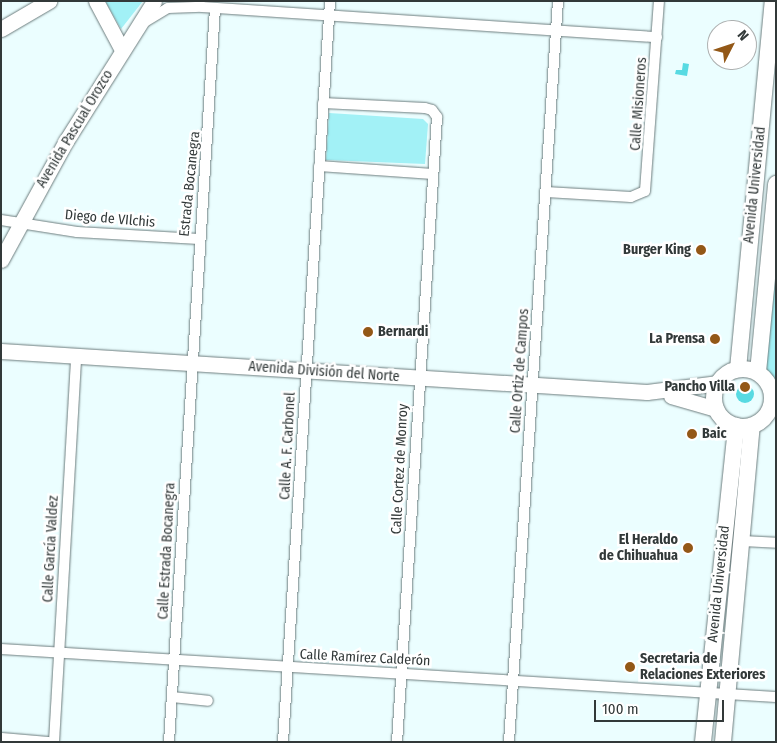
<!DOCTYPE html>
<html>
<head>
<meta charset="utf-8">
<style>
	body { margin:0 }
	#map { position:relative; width:777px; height:743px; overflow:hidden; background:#ebfeff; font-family:"Fira Sans Condensed",sans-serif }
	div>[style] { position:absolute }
	.green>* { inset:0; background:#a2f1f6 }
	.water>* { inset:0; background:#58dae2 }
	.round { border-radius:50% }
	.roads { filter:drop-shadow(0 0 1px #6d7d7e) drop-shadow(0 0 1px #6d7d7e) }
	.minor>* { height:10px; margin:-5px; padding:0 5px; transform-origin:5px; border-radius:5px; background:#fff }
	.secondary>* { height:15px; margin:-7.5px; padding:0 7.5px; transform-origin:7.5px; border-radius:7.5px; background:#fff }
	.primary>* { height:16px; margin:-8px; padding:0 8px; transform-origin:8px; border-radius:8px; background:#fff }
	.primary>.ring { margin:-8px; padding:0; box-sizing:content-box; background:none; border:16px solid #fff; border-radius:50% }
	.dots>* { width:14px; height:14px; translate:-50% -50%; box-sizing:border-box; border:2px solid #fff; border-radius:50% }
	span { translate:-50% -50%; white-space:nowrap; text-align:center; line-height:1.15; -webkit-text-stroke:5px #fff; paint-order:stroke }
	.street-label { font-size:14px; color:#323939 }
	.poi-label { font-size:14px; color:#323939; font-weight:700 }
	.right { translate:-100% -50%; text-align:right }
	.left { translate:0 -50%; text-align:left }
	.frame { position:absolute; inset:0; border:2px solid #323939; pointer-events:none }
	.north { position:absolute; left:707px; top:20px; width:50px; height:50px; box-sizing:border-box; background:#fff; border:1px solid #adb0b0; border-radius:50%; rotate:49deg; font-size:14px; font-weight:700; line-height:20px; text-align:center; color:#323939 }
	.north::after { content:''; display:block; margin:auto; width:18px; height:22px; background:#935817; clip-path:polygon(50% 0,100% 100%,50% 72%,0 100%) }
	.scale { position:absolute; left:594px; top:700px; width:130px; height:22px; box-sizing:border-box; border:2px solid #323939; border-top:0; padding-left:6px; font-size:15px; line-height:18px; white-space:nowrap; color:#323939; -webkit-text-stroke:4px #fff; paint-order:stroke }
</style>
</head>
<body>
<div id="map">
	<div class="green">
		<div style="clip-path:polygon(105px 1px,143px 1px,121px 29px)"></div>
		<div style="clip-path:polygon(329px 113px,423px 119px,428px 124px,425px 164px,326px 160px)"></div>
		<div style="clip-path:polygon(776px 208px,776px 392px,758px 372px)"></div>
	</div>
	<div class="water">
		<div style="clip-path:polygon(683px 63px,689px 64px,687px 76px,675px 74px,676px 70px,682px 70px)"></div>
		<div class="round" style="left:736px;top:385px;width:18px;height:18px"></div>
	</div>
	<div class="roads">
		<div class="minor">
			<div style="left:143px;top:23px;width:29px;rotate:-31deg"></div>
			<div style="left:168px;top:8px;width:34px;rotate:-2deg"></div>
			<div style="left:202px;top:7px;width:456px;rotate:3.8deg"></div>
			<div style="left:323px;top:103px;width:102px;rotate:2.8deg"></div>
			<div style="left:425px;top:108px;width:7px;rotate:16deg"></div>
			<div style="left:432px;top:110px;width:9px;rotate:54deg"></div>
			<div style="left:437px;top:117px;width:626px;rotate:93.66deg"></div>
			<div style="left:319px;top:166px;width:114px;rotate:4deg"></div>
			<div style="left:546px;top:192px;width:85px;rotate:3.4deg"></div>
			<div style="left:631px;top:197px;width:15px;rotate:-23deg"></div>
			<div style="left:645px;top:191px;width:191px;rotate:-85.8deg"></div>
			<div style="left:1px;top:220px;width:77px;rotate:9deg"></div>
			<div style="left:77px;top:232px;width:122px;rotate:3.3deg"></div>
			<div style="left:743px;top:541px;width:33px;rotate:3deg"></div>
			<div style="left:1px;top:649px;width:776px;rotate:3.54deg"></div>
			<div style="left:172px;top:697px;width:36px;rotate:6deg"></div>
			<div style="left:1px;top:738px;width:48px;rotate:4.8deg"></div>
			<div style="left:54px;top:742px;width:386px;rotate:-86.7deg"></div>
			<div style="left:169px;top:742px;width:734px;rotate:-86.41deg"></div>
			<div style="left:283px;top:742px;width:742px;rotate:-86.37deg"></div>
			<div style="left:509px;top:742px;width:743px;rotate:-86.22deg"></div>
		</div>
		<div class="secondary">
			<div style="left:96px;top:1px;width:55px;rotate:62deg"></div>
			<div style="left:1px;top:29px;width:56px;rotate:-30.3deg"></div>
			<div style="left:1px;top:260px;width:136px;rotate:-61.4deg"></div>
			<div style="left:66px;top:141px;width:165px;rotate:-57.8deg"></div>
			<div style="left:1px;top:351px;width:647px;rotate:3.63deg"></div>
			<div style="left:647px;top:392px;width:72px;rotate:-7.2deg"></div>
			<div style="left:772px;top:392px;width:4px"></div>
			<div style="left:671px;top:396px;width:47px;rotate:16.1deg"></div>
			<div style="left:771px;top:407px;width:5px;rotate:11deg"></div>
		</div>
		<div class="primary">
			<div class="ring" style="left:714px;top:369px;width:42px;height:42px"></div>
			<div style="left:738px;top:369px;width:370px;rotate:-84.6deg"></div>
			<div style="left:758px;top:372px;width:189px;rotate:-84.5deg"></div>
			<div style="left:703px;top:742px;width:318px;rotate:-84deg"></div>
			<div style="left:723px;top:742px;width:317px;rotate:-84.8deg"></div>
		</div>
	</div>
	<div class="dots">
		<div style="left:701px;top:250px;background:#935817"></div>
		<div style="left:368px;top:332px;background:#935817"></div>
		<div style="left:715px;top:339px;background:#935817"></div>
		<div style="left:745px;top:387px;background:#935817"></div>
		<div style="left:692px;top:434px;background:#935817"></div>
		<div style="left:688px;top:548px;background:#935817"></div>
		<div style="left:630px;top:667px;background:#935817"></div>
	</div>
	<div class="street-label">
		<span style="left:639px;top:104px;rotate:-86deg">Calle Misioneros</span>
		<span style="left:75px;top:129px;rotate:-59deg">Avenida Pascual Orozco</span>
		<span style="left:190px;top:184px;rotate:-84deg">Estrada Bocanegra</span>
		<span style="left:755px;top:185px;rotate:-84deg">Avenida Universidad</span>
		<span style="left:110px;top:219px;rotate:5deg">Diego de VIlchis</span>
		<span style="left:520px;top:371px;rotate:-86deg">Calle Ortiz de Campos</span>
		<span style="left:324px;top:372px;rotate:4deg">Avenida División del Norte</span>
		<span style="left:288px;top:446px;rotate:-87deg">Calle A. F. Carbonel</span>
		<span style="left:400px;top:469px;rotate:-87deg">Calle Cortez de Monroy</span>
		<span style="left:51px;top:549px;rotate:-87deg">Calle García Valdez</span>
		<span style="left:167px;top:551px;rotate:-87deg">Calle Estrada Bocanegra</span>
		<span style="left:719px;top:584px;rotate:-84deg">Avenida Universidad</span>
		<span style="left:365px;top:658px;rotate:3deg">Calle Ramírez Calderón</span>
	</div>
	<div class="poi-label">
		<span class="right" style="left:691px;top:250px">Burger King</span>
		<span class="left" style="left:378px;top:332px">Bernardi</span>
		<span class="right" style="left:705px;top:339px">La Prensa</span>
		<span class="right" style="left:735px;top:387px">Pancho Villa</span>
		<span class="left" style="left:702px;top:434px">Baic</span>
		<span class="right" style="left:678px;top:548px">El Heraldo<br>de Chihuahua</span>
		<span class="left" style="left:640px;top:667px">Secretaria de<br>Relaciones Exteriores</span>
	</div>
	<div class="frame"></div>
	<div class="north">N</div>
	<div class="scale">100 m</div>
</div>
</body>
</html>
